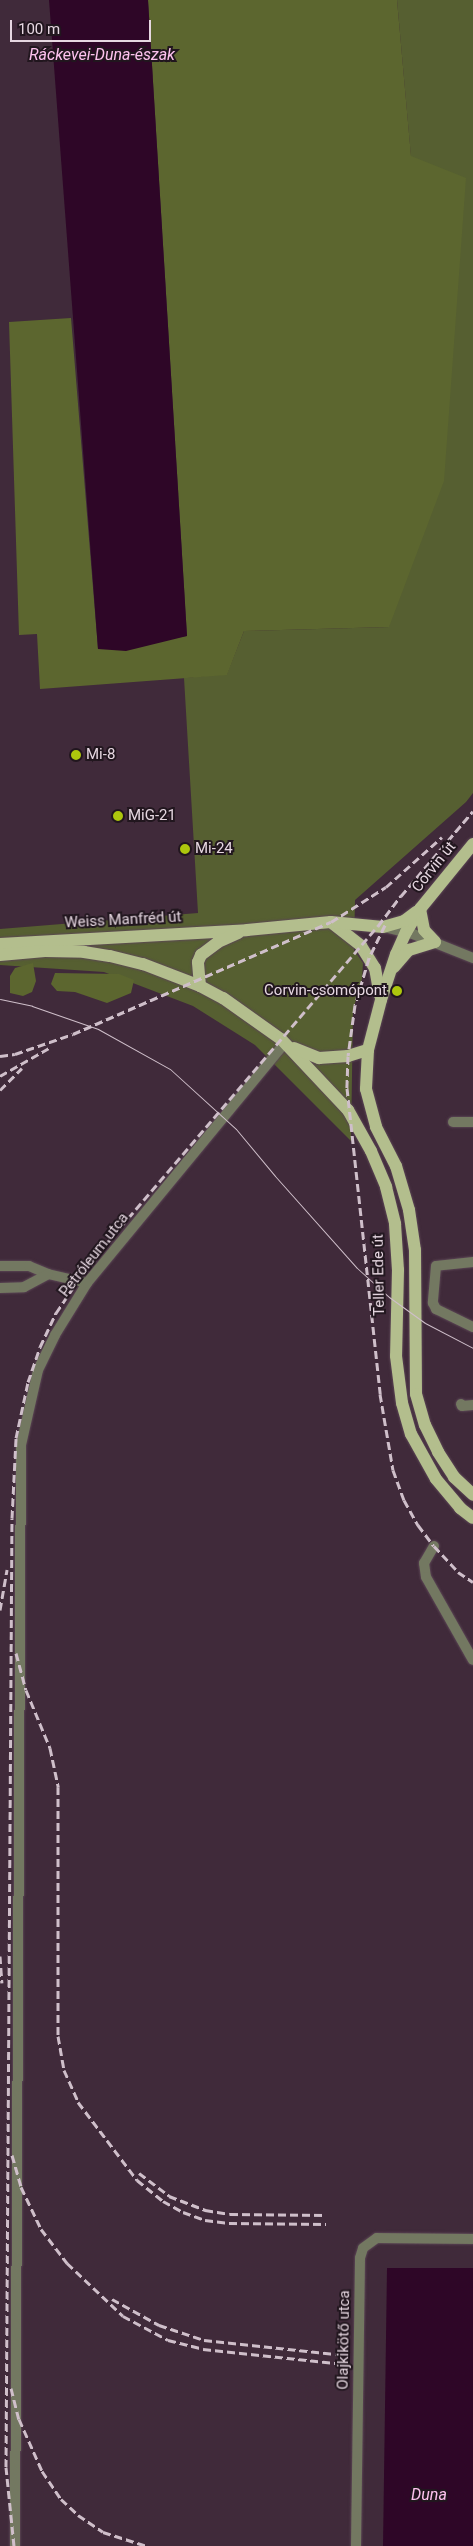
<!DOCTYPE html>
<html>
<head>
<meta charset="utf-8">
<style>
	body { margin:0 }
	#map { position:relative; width:473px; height:2546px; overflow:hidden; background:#402a3a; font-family:Roboto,sans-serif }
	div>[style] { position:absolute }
	.green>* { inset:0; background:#565f31 }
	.forest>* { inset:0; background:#5c662f }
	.water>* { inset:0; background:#2e0627 }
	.roads { filter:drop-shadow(0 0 1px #5b4655) drop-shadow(0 0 1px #5b4655) }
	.minor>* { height:10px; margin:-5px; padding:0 5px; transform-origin:5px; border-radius:5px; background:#737861 }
	.major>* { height:12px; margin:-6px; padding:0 6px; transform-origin:6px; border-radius:6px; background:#b3be8d }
	.tram>* { height:1px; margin:-0.5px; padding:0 0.5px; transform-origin:0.5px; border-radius:0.5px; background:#cfbfca }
	.rail>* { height:3px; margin-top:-1.5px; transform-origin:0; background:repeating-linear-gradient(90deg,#cfbfca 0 8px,transparent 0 12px) }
	.dots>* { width:14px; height:14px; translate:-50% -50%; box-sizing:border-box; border:2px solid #21161e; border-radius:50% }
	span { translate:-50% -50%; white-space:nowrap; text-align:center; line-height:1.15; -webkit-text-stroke:4px #21161e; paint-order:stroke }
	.poi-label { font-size:15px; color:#e6d7e1 }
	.left { translate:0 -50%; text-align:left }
	.right { translate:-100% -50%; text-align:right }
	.street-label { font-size:15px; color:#e6d7e1 }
	.water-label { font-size:16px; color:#fdc2ee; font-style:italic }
	.scale { position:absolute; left:10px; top:20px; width:141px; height:22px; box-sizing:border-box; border:2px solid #e6d7e1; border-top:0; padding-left:6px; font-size:15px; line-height:18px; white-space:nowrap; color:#e6d7e1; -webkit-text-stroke:4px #21161e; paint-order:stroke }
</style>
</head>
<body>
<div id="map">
	<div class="green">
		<div style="clip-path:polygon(397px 0,473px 0,473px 793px,466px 802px,355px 900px,354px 950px,363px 963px,362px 979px,353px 1010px,351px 1141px,255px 1045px,193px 1006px,104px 972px,0 965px,0 929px,198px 913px,184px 678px,227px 674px,244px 631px,389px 627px,411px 157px)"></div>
	</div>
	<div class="forest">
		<div style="clip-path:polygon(148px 0,397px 0,411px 156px,466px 178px,444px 481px,389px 627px,244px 631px,227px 675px,40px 689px,37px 634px,19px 635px,9px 322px,71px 318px,98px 649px,187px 636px)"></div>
		<div style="clip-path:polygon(33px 963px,36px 981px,32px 992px,23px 996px,10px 993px,10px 976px,15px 968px)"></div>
		<div style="clip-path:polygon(55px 973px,119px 974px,134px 980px,131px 993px,107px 1003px,75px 992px,57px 991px,51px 984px)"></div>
	</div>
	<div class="water">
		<div style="clip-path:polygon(49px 0,148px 0,187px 636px,126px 651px,98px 649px)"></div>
		<div style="clip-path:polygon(387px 2268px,473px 2268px,473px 2546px,383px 2546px)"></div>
	</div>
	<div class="roads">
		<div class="minor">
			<div style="left:384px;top:927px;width:30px;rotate:14deg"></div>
			<div style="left:413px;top:934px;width:65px;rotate:21.8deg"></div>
			<div style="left:453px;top:1122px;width:20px"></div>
			<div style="left:473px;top:1262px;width:37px;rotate:174deg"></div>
			<div style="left:436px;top:1266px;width:37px;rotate:95deg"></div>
			<div style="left:433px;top:1303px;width:7px;rotate:63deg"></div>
			<div style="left:436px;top:1309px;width:41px;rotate:25.9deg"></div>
			<div style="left:0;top:1266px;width:29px"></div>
			<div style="left:29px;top:1266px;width:21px;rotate:23deg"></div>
			<div style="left:48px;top:1274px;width:40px;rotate:13deg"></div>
			<div style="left:0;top:1288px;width:24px;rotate:-2deg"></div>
			<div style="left:24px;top:1287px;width:27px;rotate:-28deg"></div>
			<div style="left:461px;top:1404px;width:2px;rotate:63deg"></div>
			<div style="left:462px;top:1406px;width:11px;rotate:-5deg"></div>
			<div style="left:434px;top:1546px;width:20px;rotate:120deg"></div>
			<div style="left:424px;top:1563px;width:14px;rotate:82deg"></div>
			<div style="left:426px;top:1577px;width:95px;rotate:60.5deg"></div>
			<div style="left:15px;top:2546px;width:1101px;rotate:-89.69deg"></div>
			<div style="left:21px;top:1445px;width:77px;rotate:-77.2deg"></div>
			<div style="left:38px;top:1370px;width:39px;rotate:-64deg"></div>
			<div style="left:55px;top:1335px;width:61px;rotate:-58.4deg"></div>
			<div style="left:87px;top:1283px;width:311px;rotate:-50.5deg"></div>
			<div style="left:356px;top:2546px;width:288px;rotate:-89.2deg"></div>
			<div style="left:360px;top:2258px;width:10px;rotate:-73deg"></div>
			<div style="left:363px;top:2248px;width:17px;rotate:-36deg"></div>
			<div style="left:377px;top:2238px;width:96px;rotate:0.6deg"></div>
		</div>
		<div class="major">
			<div style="left:473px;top:844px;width:84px;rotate:129.2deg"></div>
			<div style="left:420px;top:909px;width:27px;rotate:121deg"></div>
			<div style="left:406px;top:932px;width:24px;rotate:114deg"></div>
			<div style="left:396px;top:954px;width:48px;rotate:108.1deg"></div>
			<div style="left:381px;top:1000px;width:52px;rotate:104.6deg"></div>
			<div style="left:368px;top:1050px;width:39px;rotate:93deg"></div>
			<div style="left:366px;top:1089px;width:39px;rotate:75deg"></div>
			<div style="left:376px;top:1127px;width:44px;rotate:62.9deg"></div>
			<div style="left:396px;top:1166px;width:46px;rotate:73.5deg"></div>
			<div style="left:409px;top:1210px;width:40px;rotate:81.5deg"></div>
			<div style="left:415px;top:1250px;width:144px;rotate:89.6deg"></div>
			<div style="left:416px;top:1394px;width:32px;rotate:74deg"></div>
			<div style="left:425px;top:1425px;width:30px;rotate:64deg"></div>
			<div style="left:438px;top:1452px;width:30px;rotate:57deg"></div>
			<div style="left:454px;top:1477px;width:26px;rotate:43deg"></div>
			<div style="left:420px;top:909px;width:21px;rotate:79deg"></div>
			<div style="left:424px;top:930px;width:16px;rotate:47deg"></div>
			<div style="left:332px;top:923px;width:37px;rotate:38deg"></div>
			<div style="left:361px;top:946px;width:26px;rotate:58deg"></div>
			<div style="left:375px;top:968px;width:27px;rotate:80deg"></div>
			<div style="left:0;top:944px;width:247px;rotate:-3.2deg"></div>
			<div style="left:247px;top:930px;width:84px;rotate:-5.4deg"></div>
			<div style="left:331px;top:922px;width:52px;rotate:5.5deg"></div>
			<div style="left:383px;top:927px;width:22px;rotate:-16deg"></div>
			<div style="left:404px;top:921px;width:15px;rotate:-37deg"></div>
			<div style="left:0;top:955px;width:45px;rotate:-5.1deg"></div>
			<div style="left:45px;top:951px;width:39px;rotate:1deg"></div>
			<div style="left:84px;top:952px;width:26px;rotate:9deg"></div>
			<div style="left:110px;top:956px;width:34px;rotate:14deg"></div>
			<div style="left:143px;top:964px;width:61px;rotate:21.1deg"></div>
			<div style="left:200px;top:986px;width:26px;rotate:28deg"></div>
			<div style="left:223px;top:998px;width:71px;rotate:35.3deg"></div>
			<div style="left:281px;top:1039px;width:98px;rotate:46.7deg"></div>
			<div style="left:348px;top:1110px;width:47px;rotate:60.7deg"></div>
			<div style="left:371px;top:1151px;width:39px;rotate:67deg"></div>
			<div style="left:386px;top:1187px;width:38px;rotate:76deg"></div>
			<div style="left:395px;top:1224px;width:46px;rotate:86.3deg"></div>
			<div style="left:398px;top:1270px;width:86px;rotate:91.3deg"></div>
			<div style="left:396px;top:1356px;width:47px;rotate:82.7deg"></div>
			<div style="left:402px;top:1403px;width:32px;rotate:74deg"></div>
			<div style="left:411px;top:1434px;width:51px;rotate:60.9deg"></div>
			<div style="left:436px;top:1479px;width:38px;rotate:50deg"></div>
			<div style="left:460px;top:1508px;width:16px;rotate:38deg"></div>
			<div style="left:394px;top:967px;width:23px;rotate:-49deg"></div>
			<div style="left:409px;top:950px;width:27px;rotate:-17deg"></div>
			<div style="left:200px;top:986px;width:24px;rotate:-95deg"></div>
			<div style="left:198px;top:962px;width:8px;rotate:-67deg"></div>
			<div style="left:201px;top:955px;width:21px;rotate:-37deg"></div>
			<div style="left:218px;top:942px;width:22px;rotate:-24deg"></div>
			<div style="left:294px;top:1048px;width:27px;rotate:22deg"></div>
			<div style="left:319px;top:1058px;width:29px;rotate:-4deg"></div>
			<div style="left:348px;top:1056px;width:21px;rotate:-17deg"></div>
		</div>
	</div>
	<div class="tram">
		<div style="left:0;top:999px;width:33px;rotate:12deg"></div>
		<div style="left:32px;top:1006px;width:70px;rotate:19.2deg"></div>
		<div style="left:98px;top:1029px;width:82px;rotate:29.1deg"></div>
		<div style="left:170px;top:1069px;width:89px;rotate:42.3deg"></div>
		<div style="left:236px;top:1129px;width:61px;rotate:50.3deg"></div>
		<div style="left:275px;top:1176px;width:123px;rotate:48.3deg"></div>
		<div style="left:357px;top:1268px;width:43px;rotate:42.2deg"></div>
		<div style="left:389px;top:1297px;width:44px;rotate:35.8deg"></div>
		<div style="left:425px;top:1323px;width:54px;rotate:27.5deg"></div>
	</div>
	<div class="rail">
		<div style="left:385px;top:925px;width:37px;rotate:116deg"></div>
		<div style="left:369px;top:958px;width:49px;rotate:106.6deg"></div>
		<div style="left:355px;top:1005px;width:51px;rotate:97.8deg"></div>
		<div style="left:348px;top:1056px;width:32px;rotate:92deg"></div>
		<div style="left:347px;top:1088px;width:308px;rotate:83.8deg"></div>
		<div style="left:380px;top:1394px;width:77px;rotate:80.3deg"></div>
		<div style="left:393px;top:1470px;width:32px;rotate:70deg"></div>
		<div style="left:404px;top:1500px;width:29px;rotate:61deg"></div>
		<div style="left:418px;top:1525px;width:26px;rotate:53deg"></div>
		<div style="left:434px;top:1546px;width:35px;rotate:47deg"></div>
		<div style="left:458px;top:1572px;width:18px;rotate:34deg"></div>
		<div style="left:0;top:1056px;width:15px;rotate:-8deg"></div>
		<div style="left:15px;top:1054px;width:61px;rotate:-19deg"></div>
		<div style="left:73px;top:1034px;width:281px;rotate:-23.5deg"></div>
		<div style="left:331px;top:922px;width:65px;rotate:-32.5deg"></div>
		<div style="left:386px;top:887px;width:75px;rotate:-41.8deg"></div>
		<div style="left:0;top:1076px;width:56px;rotate:-29.7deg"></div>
		<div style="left:0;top:1090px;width:31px;rotate:-45deg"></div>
		<div style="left:0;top:1610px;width:41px;rotate:-80.1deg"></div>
		<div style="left:16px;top:1653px;width:38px;rotate:75deg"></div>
		<div style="left:26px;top:1690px;width:63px;rotate:67.5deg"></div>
		<div style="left:50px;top:1748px;width:40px;rotate:78deg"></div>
		<div style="left:58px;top:1787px;width:249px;rotate:90deg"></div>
		<div style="left:58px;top:2036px;width:35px;rotate:80deg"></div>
		<div style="left:64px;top:2070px;width:35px;rotate:66deg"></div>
		<div style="left:78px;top:2102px;width:98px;rotate:52.9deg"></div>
		<div style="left:137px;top:2180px;width:33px;rotate:39deg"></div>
		<div style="left:163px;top:2201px;width:23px;rotate:29deg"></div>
		<div style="left:183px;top:2212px;width:23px;rotate:20deg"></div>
		<div style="left:205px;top:2220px;width:24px;rotate:7deg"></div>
		<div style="left:229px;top:2223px;width:97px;rotate:0.6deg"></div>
		<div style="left:0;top:1956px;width:27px;rotate:86deg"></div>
		<div style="left:12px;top:2155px;width:33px;rotate:74deg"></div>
		<div style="left:21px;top:2187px;width:47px;rotate:64.5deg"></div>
		<div style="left:41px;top:2229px;width:43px;rotate:52.6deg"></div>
		<div style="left:67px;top:2263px;width:77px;rotate:43.4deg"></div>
		<div style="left:123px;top:2316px;width:51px;rotate:28.1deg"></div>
		<div style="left:168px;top:2340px;width:36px;rotate:14deg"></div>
		<div style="left:203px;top:2349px;width:142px;rotate:6.1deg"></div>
		<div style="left:139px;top:2173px;width:38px;rotate:37deg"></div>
		<div style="left:169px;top:2196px;width:39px;rotate:21deg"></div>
		<div style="left:205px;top:2210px;width:25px;rotate:9deg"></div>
		<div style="left:230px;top:2214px;width:96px;rotate:0.6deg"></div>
		<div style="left:112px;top:2299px;width:54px;rotate:29deg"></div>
		<div style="left:159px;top:2325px;width:47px;rotate:18.4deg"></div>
		<div style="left:204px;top:2340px;width:141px;rotate:6.1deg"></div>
		<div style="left:11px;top:2388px;width:32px;rotate:76deg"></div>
		<div style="left:19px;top:2419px;width:57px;rotate:66.1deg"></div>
		<div style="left:42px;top:2471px;width:34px;rotate:56deg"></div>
		<div style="left:61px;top:2499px;width:23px;rotate:43deg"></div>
		<div style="left:78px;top:2515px;width:30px;rotate:34deg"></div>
		<div style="left:103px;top:2532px;width:46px;rotate:17.7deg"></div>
		<div style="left:14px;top:2546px;width:79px;rotate:-95.8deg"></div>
		<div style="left:6px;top:2467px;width:949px;rotate:-89.64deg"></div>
		<div style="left:12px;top:1518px;width:80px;rotate:-87.1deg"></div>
		<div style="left:16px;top:1438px;width:57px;rotate:-77.9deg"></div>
		<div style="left:28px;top:1382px;width:37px;rotate:-71deg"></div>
		<div style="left:40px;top:1347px;width:38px;rotate:-65deg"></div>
		<div style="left:56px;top:1313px;width:59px;rotate:-56deg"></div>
		<div style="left:89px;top:1264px;width:445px;rotate:-49.5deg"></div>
		<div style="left:378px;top:926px;width:38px;rotate:-53deg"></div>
		<div style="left:401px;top:896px;width:111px;rotate:-49.7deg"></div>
	</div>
	<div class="dots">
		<div style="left:76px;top:755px;background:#adc60d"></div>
		<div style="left:118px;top:816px;background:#adc60d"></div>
		<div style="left:185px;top:849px;background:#adc60d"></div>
		<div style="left:397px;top:991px;background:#adc60d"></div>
	</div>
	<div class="poi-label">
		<span class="left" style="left:86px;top:755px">Mi-8</span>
		<span class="left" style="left:128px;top:816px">MiG-21</span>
		<span class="left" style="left:195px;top:849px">Mi-24</span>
		<span class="right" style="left:387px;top:991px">Corvin-csomópont</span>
	</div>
	<div class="street-label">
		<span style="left:434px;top:867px;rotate:-51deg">Corvin út</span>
		<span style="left:123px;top:920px;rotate:-3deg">Weiss Manfréd út</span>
		<span style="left:94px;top:1255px;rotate:-52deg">Petróleum utca</span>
		<span style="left:379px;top:1275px;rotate:-91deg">Teller Ede út</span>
		<span style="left:344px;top:2340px;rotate:-89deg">Olajkikötő utca</span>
	</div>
	<div class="water-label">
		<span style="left:102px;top:55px">Ráckevei-Duna-észak</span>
		<span style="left:429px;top:2495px">Duna</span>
	</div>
	<div class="scale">100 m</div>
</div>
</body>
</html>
